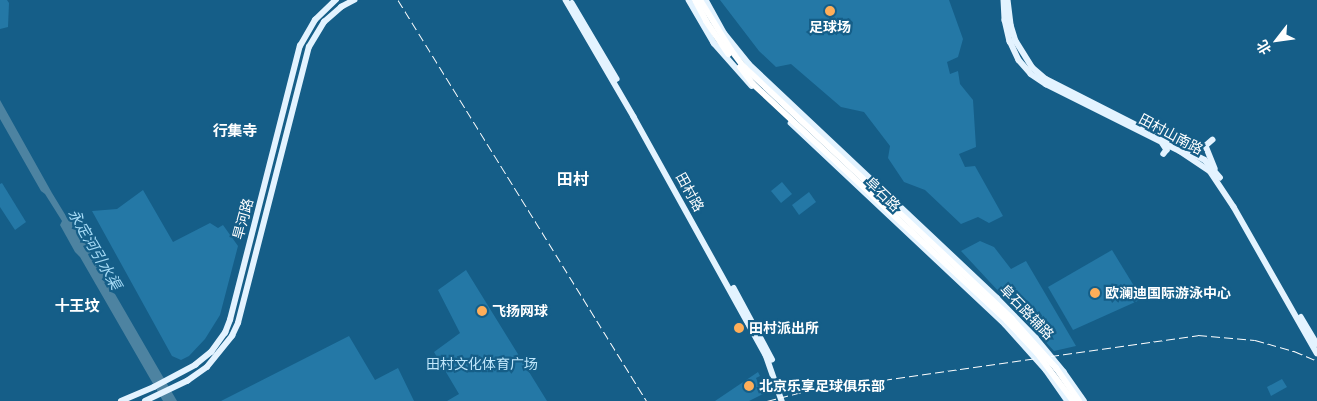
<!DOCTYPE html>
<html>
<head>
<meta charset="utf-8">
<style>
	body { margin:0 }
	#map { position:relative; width:1317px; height:401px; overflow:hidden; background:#155e88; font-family:Lato,"Noto Sans SC",sans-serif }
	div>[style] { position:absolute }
	.green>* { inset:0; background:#2478a6 }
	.water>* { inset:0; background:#4d83a1 }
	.major>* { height:5.5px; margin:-2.75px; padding:0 2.75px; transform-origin:2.75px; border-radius:2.75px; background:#e3f3ff }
	.rail>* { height:1px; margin-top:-0.5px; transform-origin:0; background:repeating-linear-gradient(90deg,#fff 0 9px,transparent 0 13px) }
	.highway-bridge>* { height:6px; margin:-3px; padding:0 3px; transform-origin:3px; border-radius:3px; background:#fff }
	.dots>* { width:14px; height:14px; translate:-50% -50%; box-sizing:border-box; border:2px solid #155e88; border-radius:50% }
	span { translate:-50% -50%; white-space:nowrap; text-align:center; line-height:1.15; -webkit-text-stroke:4.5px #155e88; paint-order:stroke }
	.poi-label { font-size:14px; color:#fff; font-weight:700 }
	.left { translate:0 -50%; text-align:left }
	.street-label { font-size:14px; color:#fff }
	.park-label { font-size:14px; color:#c1e7fb }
	.neighbourhood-label { font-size:15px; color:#fff; font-weight:700 }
	.water-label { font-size:15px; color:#a6dbf6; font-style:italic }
	.quarter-label { font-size:16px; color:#fff; font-weight:700 }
	.north { position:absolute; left:1252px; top:15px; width:50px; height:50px; -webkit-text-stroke:4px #155e88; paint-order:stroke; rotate:240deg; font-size:14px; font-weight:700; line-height:20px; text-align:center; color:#fff }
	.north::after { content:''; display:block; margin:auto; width:18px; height:22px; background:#fff; clip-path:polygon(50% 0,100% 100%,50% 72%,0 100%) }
</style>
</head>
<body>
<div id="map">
	<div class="green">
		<div style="clip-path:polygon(0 0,7px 0,9px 3px,8px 27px,0 29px)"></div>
		<div style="clip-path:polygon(720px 0,949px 0,963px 39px,958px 57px,947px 62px,950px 74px,958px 71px,960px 84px,973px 100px,976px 147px,959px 154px,965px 167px,975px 166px,1003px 216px,989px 223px,978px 217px,961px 224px,925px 190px,904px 182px,888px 158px,890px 146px,864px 112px,841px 107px,791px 64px,776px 67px,759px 51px)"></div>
		<div style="clip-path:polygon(782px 182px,792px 194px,781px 203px,771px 191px)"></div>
		<div style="clip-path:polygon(2px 183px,26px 222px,15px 230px,0 207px,0 184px)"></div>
		<div style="clip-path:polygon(143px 190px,173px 242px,210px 223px,218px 228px,223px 225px,238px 246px,220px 315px,205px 339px,189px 356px,181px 360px,172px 356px,92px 211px,117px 209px)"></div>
		<div style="clip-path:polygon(809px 192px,816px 202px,799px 215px,792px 205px)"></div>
		<div style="clip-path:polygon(980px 241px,994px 247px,1011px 269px,1026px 261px,1076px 346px,1054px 351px,961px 251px)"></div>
		<div style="clip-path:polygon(1112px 250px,1142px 299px,1073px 330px,1048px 287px)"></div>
		<div style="clip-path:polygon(466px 270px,547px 401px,447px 401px,459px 394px,434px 352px,460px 333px,438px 290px)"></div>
		<div style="clip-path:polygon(349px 336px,375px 380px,398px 368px,414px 401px,221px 401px)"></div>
		<div style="clip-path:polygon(758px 372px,760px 376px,756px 378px,763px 394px,749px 401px,715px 401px)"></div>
		<div style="clip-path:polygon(1282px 379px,1287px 387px,1271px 396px,1267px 387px)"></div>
	</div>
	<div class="water">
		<div style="clip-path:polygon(0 100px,52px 193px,66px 216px,71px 218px,177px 401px,163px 401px,80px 257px,75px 252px,60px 225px,62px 221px,45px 194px,41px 191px,0 119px)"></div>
	</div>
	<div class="major">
		<div style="left:566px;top:0;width:135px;rotate:59.8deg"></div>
		<div style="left:634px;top:117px;width:272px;rotate:61deg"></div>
		<div style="left:766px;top:355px;width:49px;rotate:70.8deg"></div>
		<div style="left:689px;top:0;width:50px;rotate:59.8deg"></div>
		<div style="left:714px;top:43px;width:57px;rotate:48.5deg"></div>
		<div style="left:706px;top:0;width:39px;rotate:61deg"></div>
		<div style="left:725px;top:34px;width:38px;rotate:51deg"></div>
		<div style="left:749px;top:64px;width:341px;rotate:43.3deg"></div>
		<div style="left:997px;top:298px;width:56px;rotate:45.7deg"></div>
		<div style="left:1036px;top:338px;width:44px;rotate:50.5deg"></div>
		<div style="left:1064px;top:372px;width:35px;rotate:55deg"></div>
		<div style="left:1004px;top:0;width:20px;rotate:87deg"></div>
		<div style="left:1005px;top:20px;width:22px;rotate:77deg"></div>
		<div style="left:1010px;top:41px;width:21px;rotate:65deg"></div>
		<div style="left:1019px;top:60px;width:18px;rotate:49deg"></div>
		<div style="left:1031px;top:74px;width:18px;rotate:34deg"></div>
		<div style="left:1046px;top:84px;width:150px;rotate:26.6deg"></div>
		<div style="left:1180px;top:151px;width:36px;rotate:34deg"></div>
		<div style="left:1210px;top:171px;width:43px;rotate:56.3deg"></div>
		<div style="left:1234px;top:207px;width:168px;rotate:60.4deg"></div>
		<div style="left:1008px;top:0;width:25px;rotate:83deg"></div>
		<div style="left:1011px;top:25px;width:17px;rotate:73deg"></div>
		<div style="left:1016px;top:41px;width:31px;rotate:58deg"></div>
		<div style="left:1032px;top:67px;width:18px;rotate:41deg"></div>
		<div style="left:1046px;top:79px;width:178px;rotate:27deg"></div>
		<div style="left:1205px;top:160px;width:23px;rotate:49deg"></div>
		<div style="left:572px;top:3px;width:88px;rotate:59.4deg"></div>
		<div style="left:791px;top:123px;width:294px;rotate:43.2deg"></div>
		<div style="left:1005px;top:324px;width:62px;rotate:48.3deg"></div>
		<div style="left:1046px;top:370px;width:38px;rotate:55deg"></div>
		<div style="left:1213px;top:140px;width:9px;rotate:139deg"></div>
		<div style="left:1206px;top:146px;width:24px;rotate:68deg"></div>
		<div style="left:1163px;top:144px;width:7px;rotate:56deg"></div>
		<div style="left:1167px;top:150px;width:5px;rotate:127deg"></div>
		<div style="left:734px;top:288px;width:81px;rotate:61.8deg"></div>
		<div style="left:1301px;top:317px;width:31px;rotate:59deg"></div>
		<div style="left:121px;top:401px;width:36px;rotate:-23deg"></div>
		<div style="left:154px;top:387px;width:47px;rotate:-28.2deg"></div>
		<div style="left:195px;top:365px;width:21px;rotate:-39deg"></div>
		<div style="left:211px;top:352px;width:24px;rotate:-54deg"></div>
		<div style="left:225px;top:333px;width:14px;rotate:-69deg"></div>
		<div style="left:230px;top:320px;width:283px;rotate:-75.7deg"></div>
		<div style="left:300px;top:46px;width:30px;rotate:-60deg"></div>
		<div style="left:315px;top:20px;width:29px;rotate:-44deg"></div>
		<div style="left:145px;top:401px;width:47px;rotate:-25.5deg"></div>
		<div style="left:187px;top:381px;width:24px;rotate:-35deg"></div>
		<div style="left:207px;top:367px;width:40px;rotate:-51deg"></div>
		<div style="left:232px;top:336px;width:14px;rotate:-65deg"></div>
		<div style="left:238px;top:323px;width:285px;rotate:-75.6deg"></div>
		<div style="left:309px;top:47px;width:29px;rotate:-59deg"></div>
		<div style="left:324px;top:22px;width:23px;rotate:-41deg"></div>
		<div style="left:341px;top:7px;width:15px;rotate:-28deg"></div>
	</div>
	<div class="rail">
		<div style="left:398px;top:0;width:472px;rotate:58.2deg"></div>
		<div style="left:767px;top:401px;width:40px;rotate:-14.4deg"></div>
		<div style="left:806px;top:391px;width:396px;rotate:-8.1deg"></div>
		<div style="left:1198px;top:335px;width:57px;rotate:5deg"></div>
		<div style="left:1255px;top:340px;width:41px;rotate:15.8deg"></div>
		<div style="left:1294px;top:351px;width:25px;rotate:23deg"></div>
	</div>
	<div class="highway-bridge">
		<div style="left:695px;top:0;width:24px;rotate:62deg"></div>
		<div style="left:706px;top:21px;width:40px;rotate:56deg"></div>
		<div style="left:700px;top:0;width:59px;rotate:58.2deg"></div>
		<div style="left:731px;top:50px;width:20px;rotate:53deg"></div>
		<div style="left:743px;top:66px;width:369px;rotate:43.2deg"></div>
		<div style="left:1012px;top:319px;width:66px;rotate:48.1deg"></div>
		<div style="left:1056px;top:368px;width:40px;rotate:55.1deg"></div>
		<div style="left:740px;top:67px;width:21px;rotate:53deg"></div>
		<div style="left:753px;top:84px;width:347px;rotate:43deg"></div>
		<div style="left:1007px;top:321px;width:44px;rotate:46.8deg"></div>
		<div style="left:1037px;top:353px;width:60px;rotate:53.1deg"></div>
	</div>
	<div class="dots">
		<div style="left:830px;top:11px;background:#ffae59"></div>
		<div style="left:1095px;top:293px;background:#ffae59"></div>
		<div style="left:482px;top:311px;background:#ffae59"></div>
		<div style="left:739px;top:328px;background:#ffae59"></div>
		<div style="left:749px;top:386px;background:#ffae59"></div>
	</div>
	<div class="poi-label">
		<span style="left:830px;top:27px">足球场</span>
		<span class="left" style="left:1105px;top:293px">欧澜迪国际游泳中心</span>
		<span class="left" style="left:492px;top:311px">飞扬网球</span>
		<span class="left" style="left:749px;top:328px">田村派出所</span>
		<span class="left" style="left:759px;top:386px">北京乐享足球俱乐部</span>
	</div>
	<div class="street-label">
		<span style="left:1171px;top:134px;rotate:28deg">田村山南路</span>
		<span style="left:690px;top:192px;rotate:61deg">田村路</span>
		<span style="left:883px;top:194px;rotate:44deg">阜石路</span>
		<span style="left:243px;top:219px;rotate:-75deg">旱河路</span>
		<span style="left:1027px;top:312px;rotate:46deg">阜石路辅路</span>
	</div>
	<div class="park-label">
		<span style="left:482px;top:364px">田村文化体育广场</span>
	</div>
	<div class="neighbourhood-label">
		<span style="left:235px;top:131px">行集寺</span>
		<span style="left:77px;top:306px">十王坟</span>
	</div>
	<div class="water-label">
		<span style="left:95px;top:249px;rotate:60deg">永定河引水渠</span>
	</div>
	<div class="quarter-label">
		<span style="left:573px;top:179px">田村</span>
	</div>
	<div class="north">北</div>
</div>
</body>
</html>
